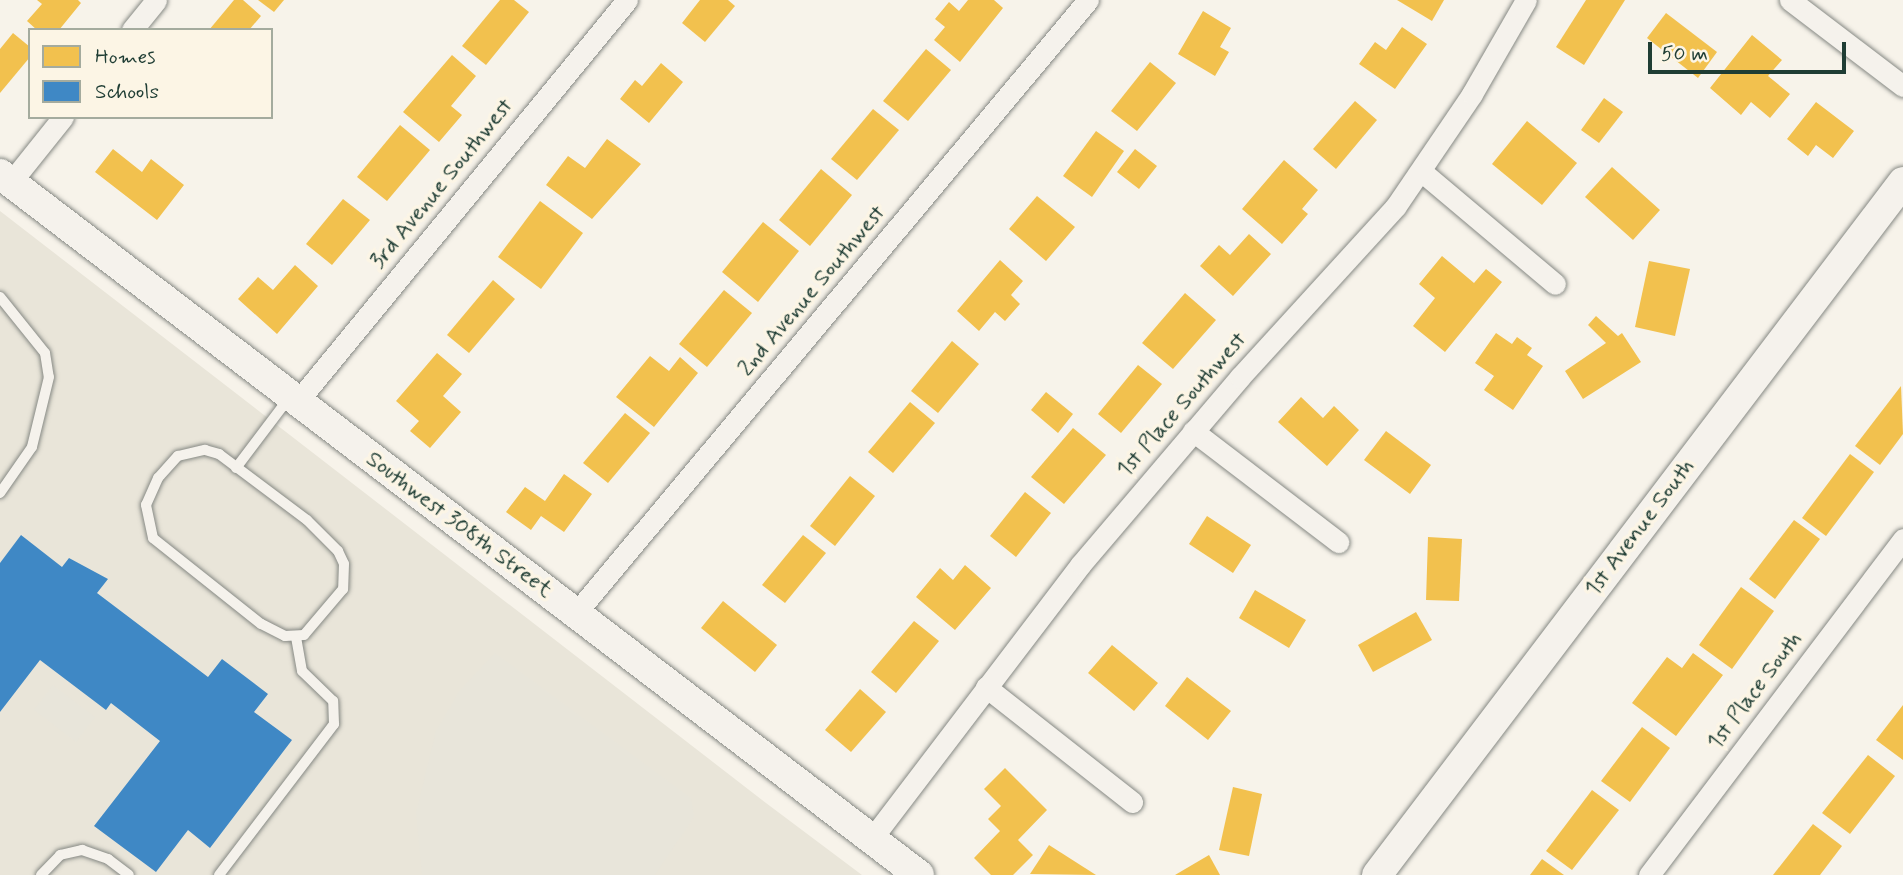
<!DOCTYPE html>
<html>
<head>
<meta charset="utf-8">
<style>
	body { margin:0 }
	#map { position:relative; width:1903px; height:875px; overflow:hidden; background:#f7f3ea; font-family:Mynerve,sans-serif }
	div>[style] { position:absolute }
	.built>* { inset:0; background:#e9e5d9 }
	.green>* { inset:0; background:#e8e5da }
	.homes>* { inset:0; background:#f2c14e }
	.schools>* { inset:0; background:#3f88c5 }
	.roads { filter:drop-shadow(0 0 2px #868984) drop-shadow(0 0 2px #868984) }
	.lane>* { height:10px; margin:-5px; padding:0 5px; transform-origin:5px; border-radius:5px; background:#f5f2ec }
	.street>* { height:21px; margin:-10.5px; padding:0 10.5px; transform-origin:10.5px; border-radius:10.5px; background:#f5f2ec }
	.secondary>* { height:30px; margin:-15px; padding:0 15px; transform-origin:15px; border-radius:15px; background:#f5f2ec }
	span { translate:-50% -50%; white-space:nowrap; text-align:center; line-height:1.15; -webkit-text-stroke:7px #fcf5e5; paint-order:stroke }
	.street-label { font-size:23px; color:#1f3d34 }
	.legend { position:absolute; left:28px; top:28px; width:245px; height:91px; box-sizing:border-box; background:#fcf5e5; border:2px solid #a4ab9e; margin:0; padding:9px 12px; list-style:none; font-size:21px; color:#1f3d34 }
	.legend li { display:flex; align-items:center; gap:14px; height:35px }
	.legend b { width:35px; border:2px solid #a4ab9e }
	.scale { position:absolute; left:1648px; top:42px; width:198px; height:32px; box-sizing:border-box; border:4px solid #1f3d34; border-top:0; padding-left:9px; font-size:21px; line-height:24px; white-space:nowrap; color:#1f3d34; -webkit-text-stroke:5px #fcf5e5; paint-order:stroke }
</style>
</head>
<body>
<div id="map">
	<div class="built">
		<div style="clip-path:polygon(0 211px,766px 803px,862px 875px,0 875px)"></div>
	</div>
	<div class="green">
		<div style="clip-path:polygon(495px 653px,691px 798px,694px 817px,655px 875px,422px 875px,416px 813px,436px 731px,460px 690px)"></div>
		<div style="clip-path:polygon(53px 685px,95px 717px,76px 742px,34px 710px)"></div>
	</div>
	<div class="homes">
		<div style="clip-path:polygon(37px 0,78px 0,81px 3px,59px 30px,37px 30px,27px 21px,42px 4px)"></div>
		<div style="clip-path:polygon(234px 0,243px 0,261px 16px,249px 30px,209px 30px)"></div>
		<div style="clip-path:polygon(258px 0,284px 0,274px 12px)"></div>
		<div style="clip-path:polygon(500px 0,514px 0,529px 12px,486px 65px,462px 46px)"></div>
		<div style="clip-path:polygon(700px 0,728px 0,735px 6px,705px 42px,682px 23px)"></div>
		<div style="clip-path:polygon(968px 0,994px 0,1003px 8px,960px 62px,934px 40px,945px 27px,935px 19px,949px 2px,959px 11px)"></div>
		<div style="clip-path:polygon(1397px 0,1444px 0,1432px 21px)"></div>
		<div style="clip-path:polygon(1586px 0,1625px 0,1584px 65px,1556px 47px)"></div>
		<div style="clip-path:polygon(1203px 11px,1231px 28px,1220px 47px,1229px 52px,1215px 76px,1178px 54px)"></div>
		<div style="clip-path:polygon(1666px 13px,1717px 52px,1698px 78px,1647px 38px)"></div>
		<div style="clip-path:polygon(1402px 27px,1427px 44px,1395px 89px,1359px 64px,1375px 42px,1386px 50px)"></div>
		<div style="clip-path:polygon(13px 33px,30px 47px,30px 57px,0 93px,0 49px)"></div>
		<div style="clip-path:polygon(1752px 35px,1782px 60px,1768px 76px,1790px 94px,1770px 118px,1751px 102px,1741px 115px,1710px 88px)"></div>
		<div style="clip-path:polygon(926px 49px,951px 70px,908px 121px,883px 101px)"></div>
		<div style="clip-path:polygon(452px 55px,476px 76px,451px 106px,462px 115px,439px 142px,403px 112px)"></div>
		<div style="clip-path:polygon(1150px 62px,1176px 83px,1137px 131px,1111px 111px)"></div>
		<div style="clip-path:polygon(661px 63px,683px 82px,649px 123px,620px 99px,635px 80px,642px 86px)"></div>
		<div style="clip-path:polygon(1604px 98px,1623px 112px,1599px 143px,1581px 130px)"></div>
		<div style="clip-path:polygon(1355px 101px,1377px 120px,1336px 169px,1313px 149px)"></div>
		<div style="clip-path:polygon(1816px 102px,1854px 131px,1833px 158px,1816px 145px,1808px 156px,1787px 139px)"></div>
		<div style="clip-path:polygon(873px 109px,899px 130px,857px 180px,831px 159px)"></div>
		<div style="clip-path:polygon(1527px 121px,1577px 163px,1542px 205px,1492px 164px)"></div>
		<div style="clip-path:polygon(400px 125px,430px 150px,387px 201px,357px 177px)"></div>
		<div style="clip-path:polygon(1096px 131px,1124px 151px,1092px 197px,1063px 176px)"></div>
		<div style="clip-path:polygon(607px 139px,641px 164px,592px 219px,546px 185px,568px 156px,585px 168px)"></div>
		<div style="clip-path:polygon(113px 149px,142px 172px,151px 159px,184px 185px,157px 220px,95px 172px)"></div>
		<div style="clip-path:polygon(1135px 149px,1157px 166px,1139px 189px,1117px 172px)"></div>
		<div style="clip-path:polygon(1284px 160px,1318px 190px,1302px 209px,1308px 214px,1282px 244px,1242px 209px)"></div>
		<div style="clip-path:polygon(1612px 167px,1660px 210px,1633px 240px,1585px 197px)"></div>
		<div style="clip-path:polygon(821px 169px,852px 195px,810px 246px,779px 220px)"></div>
		<div style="clip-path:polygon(1037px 196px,1075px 227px,1046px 261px,1009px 229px)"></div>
		<div style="clip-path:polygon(343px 199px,370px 220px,332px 265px,306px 244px)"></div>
		<div style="clip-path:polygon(540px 201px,583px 233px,541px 289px,498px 257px)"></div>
		<div style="clip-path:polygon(763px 222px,799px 251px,758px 302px,722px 272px)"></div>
		<div style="clip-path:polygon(1249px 234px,1271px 254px,1233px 296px,1200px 266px,1219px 245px,1230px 255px)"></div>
		<div style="clip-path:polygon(1442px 256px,1474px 283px,1486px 269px,1502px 282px,1445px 352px,1413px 326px,1435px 298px,1419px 284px)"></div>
		<div style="clip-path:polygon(1000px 260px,1023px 281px,1011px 295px,1020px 304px,1005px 321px,995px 312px,979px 331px,957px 311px)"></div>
		<div style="clip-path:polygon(1649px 261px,1690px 269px,1675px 336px,1635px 327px)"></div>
		<div style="clip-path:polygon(295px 265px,318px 286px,277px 334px,238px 299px,258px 277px,273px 290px)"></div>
		<div style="clip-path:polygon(493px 280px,515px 299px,469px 353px,447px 335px)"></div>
		<div style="clip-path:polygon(724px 290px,752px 313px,707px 367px,679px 344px)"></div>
		<div style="clip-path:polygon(1185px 293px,1216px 320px,1173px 369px,1142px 343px)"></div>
		<div style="clip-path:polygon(1596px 316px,1618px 336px,1622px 333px,1641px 362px,1583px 399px,1565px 371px,1606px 343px,1588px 325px)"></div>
		<div style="clip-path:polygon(1496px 333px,1512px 344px,1517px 337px,1532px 348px,1527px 355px,1543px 366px,1513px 410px,1484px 390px,1494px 376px,1475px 363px)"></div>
		<div style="clip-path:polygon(952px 341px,979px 364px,938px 413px,911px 391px)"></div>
		<div style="clip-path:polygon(437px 353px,462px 374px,443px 396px,461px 412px,430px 448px,410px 431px,419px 421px,396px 401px)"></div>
		<div style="clip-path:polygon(650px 356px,669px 371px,680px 357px,698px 373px,654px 427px,616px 397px)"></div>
		<div style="clip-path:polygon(1138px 365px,1162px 384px,1121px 433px,1098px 414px)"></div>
		<div style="clip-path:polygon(1901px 386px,1903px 434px,1880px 465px,1855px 446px)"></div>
		<div style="clip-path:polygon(1046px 392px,1073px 414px,1058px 433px,1031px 410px)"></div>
		<div style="clip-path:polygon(1301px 397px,1323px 418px,1334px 406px,1359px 430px,1327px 466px,1278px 422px)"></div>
		<div style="clip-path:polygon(910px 402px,935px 423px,893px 473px,868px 452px)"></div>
		<div style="clip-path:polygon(625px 413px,650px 433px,608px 483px,583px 463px)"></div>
		<div style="clip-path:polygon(1073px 428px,1106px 455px,1064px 504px,1031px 477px)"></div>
		<div style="clip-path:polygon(1386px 431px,1431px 465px,1410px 494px,1364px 460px)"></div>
		<div style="clip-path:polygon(1850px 454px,1874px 472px,1826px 536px,1802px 518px)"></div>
		<div style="clip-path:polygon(564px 474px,592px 494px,564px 532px,541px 516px,531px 530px,506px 512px,525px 487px,545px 501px)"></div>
		<div style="clip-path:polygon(850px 476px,875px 496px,835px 546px,810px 526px)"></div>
		<div style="clip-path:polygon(1025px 492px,1051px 513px,1016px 557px,990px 536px)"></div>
		<div style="clip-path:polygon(1207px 516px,1251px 545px,1233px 573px,1189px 544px)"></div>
		<div style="clip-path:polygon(1794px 520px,1820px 539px,1775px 599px,1749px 579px)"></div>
		<div style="clip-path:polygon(803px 535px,826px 553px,785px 603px,762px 585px)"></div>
		<div style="clip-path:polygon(1428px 537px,1462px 539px,1459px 601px,1426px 600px)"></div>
		<div style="clip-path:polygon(965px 565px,991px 588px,955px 630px,916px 597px,940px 568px,953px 580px)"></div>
		<div style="clip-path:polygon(1741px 587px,1774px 611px,1732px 669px,1699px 645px)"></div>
		<div style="clip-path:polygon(1255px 590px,1306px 620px,1289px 648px,1239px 618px)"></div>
		<div style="clip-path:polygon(723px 601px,777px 645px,755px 672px,701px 628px)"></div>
		<div style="clip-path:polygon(1416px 612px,1432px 640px,1373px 672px,1358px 645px)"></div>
		<div style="clip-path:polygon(914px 621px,939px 641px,896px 693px,871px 672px)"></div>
		<div style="clip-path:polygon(1112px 645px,1158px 683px,1134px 711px,1088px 673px)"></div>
		<div style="clip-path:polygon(1693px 653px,1723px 675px,1676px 736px,1632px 703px,1667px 657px,1682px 668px)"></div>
		<div style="clip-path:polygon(1187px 677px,1231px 711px,1208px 740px,1165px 706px)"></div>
		<div style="clip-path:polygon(860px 689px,886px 712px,851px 752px,825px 730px)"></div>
		<div style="clip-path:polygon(1903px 705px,1903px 760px,1876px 740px)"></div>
		<div style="clip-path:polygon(1642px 727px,1670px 748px,1630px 802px,1601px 781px)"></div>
		<div style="clip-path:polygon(1868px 755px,1895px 776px,1850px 834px,1822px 813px)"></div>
		<div style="clip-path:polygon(1005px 768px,1047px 810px,1018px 840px,1033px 855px,1013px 875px,991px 875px,974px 858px,1000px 831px,988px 819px,1001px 806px,984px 789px)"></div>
		<div style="clip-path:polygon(1233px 787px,1262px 794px,1249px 856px,1219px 850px)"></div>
		<div style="clip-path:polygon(1592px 790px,1619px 810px,1572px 870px,1546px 851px)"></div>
		<div style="clip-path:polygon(1813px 824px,1842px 846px,1820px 875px,1773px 875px)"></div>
		<div style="clip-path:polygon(1049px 845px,1096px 875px,1030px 874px)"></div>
		<div style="clip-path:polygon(1209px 855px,1220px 875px,1175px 875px)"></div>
		<div style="clip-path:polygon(1542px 859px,1564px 875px,1530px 875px)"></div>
	</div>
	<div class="schools">
		<div style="clip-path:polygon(21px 535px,62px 567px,69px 558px,108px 579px,97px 593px,208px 677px,222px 659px,268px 694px,254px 712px,292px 740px,210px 848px,188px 830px,156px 872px,94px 826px,160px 741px,111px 703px,106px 710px,40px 660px,0 712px,0 563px)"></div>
	</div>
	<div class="roads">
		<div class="lane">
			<div style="left:0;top:297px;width:72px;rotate:51.2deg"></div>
			<div style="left:45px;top:353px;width:24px;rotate:81deg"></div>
			<div style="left:49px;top:377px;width:72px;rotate:103.7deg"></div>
			<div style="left:32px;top:447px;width:56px;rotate:124.8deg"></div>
			<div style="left:205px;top:450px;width:15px;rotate:16deg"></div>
			<div style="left:219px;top:454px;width:110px;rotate:36.9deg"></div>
			<div style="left:307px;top:520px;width:44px;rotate:45deg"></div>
			<div style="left:338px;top:551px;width:14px;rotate:65deg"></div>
			<div style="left:344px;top:564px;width:25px;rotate:92deg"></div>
			<div style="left:343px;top:589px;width:60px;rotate:130.3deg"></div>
			<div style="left:304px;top:635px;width:19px;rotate:177deg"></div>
			<div style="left:285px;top:636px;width:27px;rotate:-153deg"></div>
			<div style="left:261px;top:624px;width:138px;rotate:-141.5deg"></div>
			<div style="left:153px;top:538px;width:34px;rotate:-102deg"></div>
			<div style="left:146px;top:505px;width:30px;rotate:-66deg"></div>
			<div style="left:158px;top:478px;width:30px;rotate:-48deg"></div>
			<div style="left:178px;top:456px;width:28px;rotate:-13deg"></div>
			<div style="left:236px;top:468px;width:88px;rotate:-52.9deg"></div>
			<div style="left:41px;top:875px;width:28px;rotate:-46deg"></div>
			<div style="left:60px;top:855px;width:23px;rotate:-13deg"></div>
			<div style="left:82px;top:850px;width:28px;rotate:19deg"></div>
			<div style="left:108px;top:859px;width:26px;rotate:37deg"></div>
			<div style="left:219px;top:875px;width:190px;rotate:-52.7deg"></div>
			<div style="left:334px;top:724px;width:23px;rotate:-92deg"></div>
			<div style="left:333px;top:701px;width:43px;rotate:-135.9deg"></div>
			<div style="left:302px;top:671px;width:35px;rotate:-100deg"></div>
		</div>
		<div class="street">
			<div style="left:1790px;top:0;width:142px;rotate:37.3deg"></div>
			<div style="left:132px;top:30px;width:38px;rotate:-51deg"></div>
			<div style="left:1421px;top:171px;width:175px;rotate:40.1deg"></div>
			<div style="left:11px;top:182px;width:83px;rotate:-51.3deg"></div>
			<div style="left:297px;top:402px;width:520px;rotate:-50.62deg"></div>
			<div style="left:1193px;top:431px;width:183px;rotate:37.4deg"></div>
			<div style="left:575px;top:614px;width:800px;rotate:-50.12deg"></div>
			<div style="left:986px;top:687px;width:186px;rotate:38.2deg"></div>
			<div style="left:870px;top:841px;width:348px;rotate:-52.7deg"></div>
			<div style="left:1081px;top:564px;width:245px;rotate:-49.6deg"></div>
			<div style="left:1240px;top:377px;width:231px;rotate:-47.6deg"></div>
			<div style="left:1396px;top:206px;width:135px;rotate:-55.8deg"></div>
			<div style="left:1472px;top:94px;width:108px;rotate:-60.1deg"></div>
			<div style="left:1649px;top:875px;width:421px;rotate:-52.9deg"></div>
		</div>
		<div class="secondary">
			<div style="left:0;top:174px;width:1156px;rotate:37.34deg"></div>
			<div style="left:1377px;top:875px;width:870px;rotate:-52.8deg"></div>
		</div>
	</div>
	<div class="street-label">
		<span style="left:442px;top:184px;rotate:-51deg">3rd Avenue Southwest</span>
		<span style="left:812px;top:291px;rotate:-50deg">2nd Avenue Southwest</span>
		<span style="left:1182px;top:405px;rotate:-49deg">1st Place Southwest</span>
		<span style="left:459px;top:525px;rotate:37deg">Southwest 308th Street</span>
		<span style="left:1640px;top:528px;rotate:-53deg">1st Avenue South</span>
		<span style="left:1755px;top:691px;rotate:-53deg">1st Place South</span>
	</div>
	<ul class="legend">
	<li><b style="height:19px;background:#f2c14e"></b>Homes</li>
	<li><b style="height:19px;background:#3f88c5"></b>Schools</li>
	</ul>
	<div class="scale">50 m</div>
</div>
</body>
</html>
